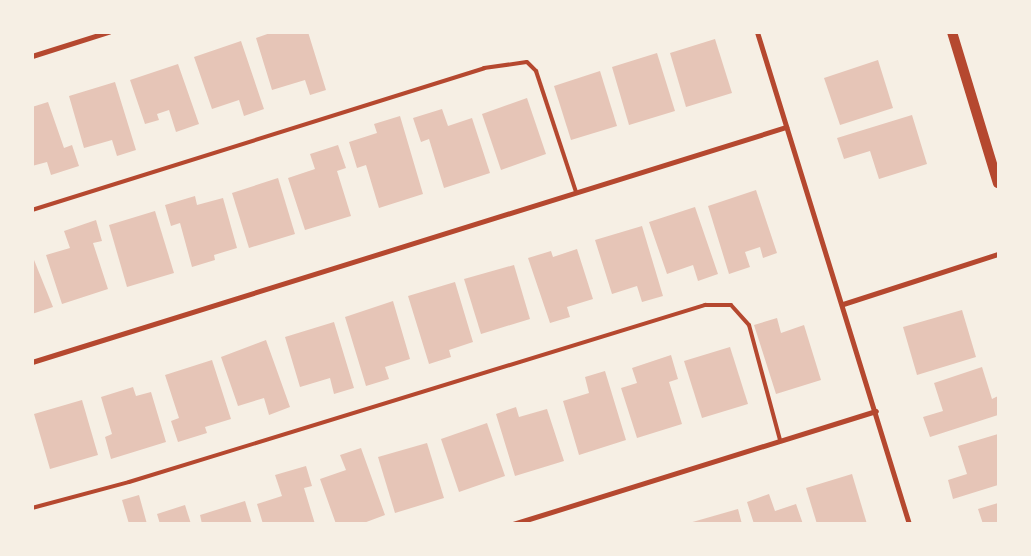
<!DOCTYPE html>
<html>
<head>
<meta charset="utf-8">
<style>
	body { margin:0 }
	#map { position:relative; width:1031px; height:556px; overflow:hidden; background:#f6efe4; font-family:Inter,sans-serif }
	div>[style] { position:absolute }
	.building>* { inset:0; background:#e6c5b7 }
	.service>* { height:4px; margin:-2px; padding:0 2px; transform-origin:2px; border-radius:2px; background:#b5482f }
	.minor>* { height:5px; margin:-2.5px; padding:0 2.5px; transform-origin:2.5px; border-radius:2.5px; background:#b5482f }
	.secondary>* { height:10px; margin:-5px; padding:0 5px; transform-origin:5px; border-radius:5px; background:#b5482f }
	span { translate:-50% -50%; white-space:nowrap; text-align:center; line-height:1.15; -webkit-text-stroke:4px #f6efe4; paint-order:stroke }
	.frame { position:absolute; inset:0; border:34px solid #f6efe4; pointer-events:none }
</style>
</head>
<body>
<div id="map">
	<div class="building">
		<div style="clip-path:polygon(273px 32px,308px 32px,326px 90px,310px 95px,305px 80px,272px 90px,256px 38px)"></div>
		<div style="clip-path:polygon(715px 39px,732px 93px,686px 107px,670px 53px)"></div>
		<div style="clip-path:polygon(241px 41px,264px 109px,244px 116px,239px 100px,212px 109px,194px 57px)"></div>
		<div style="clip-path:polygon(657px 53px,675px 111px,629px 125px,612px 67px)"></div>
		<div style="clip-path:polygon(878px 60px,893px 108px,840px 125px,824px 78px)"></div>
		<div style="clip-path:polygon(178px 64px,199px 124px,176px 132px,169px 110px,157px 114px,159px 120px,145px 124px,130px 80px)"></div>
		<div style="clip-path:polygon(600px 71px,617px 126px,571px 140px,554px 86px)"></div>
		<div style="clip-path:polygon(115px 82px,136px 150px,117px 156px,112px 140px,84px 148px,69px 96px)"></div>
		<div style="clip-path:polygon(527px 98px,546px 154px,501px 170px,482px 114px)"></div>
		<div style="clip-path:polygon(48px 102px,64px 148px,72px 145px,79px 166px,51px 175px,47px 162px,32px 166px,32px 107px)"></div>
		<div style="clip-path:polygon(442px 109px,448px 126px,472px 118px,490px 173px,444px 188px,429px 139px,421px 142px,413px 118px)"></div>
		<div style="clip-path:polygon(912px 115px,927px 164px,879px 179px,870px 151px,844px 159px,837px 138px)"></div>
		<div style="clip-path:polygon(400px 116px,423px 194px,379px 208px,366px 165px,357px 168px,349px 142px,377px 133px,374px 124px)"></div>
		<div style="clip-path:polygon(338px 145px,346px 168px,337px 171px,351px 216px,305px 230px,288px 178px,315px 169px,310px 154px)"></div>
		<div style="clip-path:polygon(278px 178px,295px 234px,249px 248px,232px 193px)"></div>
		<div style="clip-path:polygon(756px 190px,777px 253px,763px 258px,760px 247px,745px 252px,750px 267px,729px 274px,708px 206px)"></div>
		<div style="clip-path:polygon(195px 196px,197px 205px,223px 198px,237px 248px,214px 255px,215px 260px,192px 267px,180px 223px,171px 226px,165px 205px)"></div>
		<div style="clip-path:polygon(695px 207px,718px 274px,698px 281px,693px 265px,667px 274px,649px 222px)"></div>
		<div style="clip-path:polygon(155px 211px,174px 273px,127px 287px,109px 225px)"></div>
		<div style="clip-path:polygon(96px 220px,102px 241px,93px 243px,108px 289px,62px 304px,46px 255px,70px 248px,64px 231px)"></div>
		<div style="clip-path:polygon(642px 226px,663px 296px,642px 302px,637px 286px,612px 294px,595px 240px)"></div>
		<div style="clip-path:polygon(577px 249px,593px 299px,567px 307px,570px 317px,550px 323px,528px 258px,551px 251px,553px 257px)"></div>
		<div style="clip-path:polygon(32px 255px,53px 307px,32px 314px)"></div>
		<div style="clip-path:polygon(514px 265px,530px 319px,481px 334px,464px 279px)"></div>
		<div style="clip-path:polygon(455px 282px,473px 342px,449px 350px,451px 357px,429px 364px,408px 296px)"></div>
		<div style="clip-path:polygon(393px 301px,410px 359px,385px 367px,389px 379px,366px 386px,345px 317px)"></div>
		<div style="clip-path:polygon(962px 310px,976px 357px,917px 375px,903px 327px)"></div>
		<div style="clip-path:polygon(777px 318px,781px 333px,804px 325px,821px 380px,776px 394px,754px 325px)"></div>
		<div style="clip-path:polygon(334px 322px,354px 388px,334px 394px,330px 378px,300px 387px,285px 337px)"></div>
		<div style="clip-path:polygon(266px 340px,290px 407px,269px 415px,264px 398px,238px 406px,221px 357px)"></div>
		<div style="clip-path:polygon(730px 347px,748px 404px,702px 418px,684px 361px)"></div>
		<div style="clip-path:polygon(671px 355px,678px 379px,669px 382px,682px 424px,637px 438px,621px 388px,637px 383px,632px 368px)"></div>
		<div style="clip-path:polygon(212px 360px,231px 419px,205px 427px,207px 433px,178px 442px,171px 421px,179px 418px,165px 375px)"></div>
		<div style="clip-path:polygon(982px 367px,992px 399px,998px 396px,998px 415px,930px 437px,923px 417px,943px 411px,934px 383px)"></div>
		<div style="clip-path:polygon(605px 371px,626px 440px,579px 455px,563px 401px,589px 393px,585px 377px)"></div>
		<div style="clip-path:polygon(133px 387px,136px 396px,151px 392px,166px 442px,111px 459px,105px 437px,112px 434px,101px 397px)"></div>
		<div style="clip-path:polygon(82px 400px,98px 455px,50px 469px,34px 414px)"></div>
		<div style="clip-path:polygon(516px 407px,519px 417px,547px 409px,564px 461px,515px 476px,496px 414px)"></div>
		<div style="clip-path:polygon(487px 423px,505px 476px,459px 492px,441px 439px)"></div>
		<div style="clip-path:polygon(998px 434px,998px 485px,953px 499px,948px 480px,967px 474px,958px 446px)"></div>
		<div style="clip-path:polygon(427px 443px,444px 498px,395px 513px,378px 457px)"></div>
		<div style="clip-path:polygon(361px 448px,385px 515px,361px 524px,336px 524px,320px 479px,346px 470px,340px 455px)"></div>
		<div style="clip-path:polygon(306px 466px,312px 486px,304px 488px,315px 524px,263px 524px,257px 504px,282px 496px,275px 475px)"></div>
		<div style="clip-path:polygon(852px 474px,867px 524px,817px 524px,806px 488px)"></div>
		<div style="clip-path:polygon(769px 494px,775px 511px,796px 504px,803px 524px,754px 524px,747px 502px)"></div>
		<div style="clip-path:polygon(139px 495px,147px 524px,129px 524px,122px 500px)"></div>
		<div style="clip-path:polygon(245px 501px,252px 524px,202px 524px,200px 515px)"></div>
		<div style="clip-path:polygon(998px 503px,998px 524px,983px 524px,978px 509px)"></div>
		<div style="clip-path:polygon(185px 505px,191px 524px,160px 524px,157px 514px)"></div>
		<div style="clip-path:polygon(738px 509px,742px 524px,689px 524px,689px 523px)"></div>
	</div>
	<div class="service">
		<div style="left:32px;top:210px;width:474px;rotate:-17.4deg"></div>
		<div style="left:484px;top:68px;width:43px;rotate:-7.9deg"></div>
		<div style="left:527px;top:62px;width:13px;rotate:45deg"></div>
		<div style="left:536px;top:71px;width:127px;rotate:71.7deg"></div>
		<div style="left:32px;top:508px;width:100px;rotate:-15deg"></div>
		<div style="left:129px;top:482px;width:603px;rotate:-17.08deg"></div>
		<div style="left:705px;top:305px;width:26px"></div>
		<div style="left:731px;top:305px;width:27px;rotate:48deg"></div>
		<div style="left:749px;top:325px;width:119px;rotate:74.9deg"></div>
	</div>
	<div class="minor">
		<div style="left:757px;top:32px;width:515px;rotate:72.83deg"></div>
		<div style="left:32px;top:56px;width:80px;rotate:-17.5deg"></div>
		<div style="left:843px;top:304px;width:163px;rotate:-17.9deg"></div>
		<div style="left:32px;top:362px;width:790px;rotate:-17.31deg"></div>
		<div style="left:513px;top:524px;width:380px;rotate:-17.3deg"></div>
	</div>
	<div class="secondary">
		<div style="left:952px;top:32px;width:158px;rotate:73.1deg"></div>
	</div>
	<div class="frame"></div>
</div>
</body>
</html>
